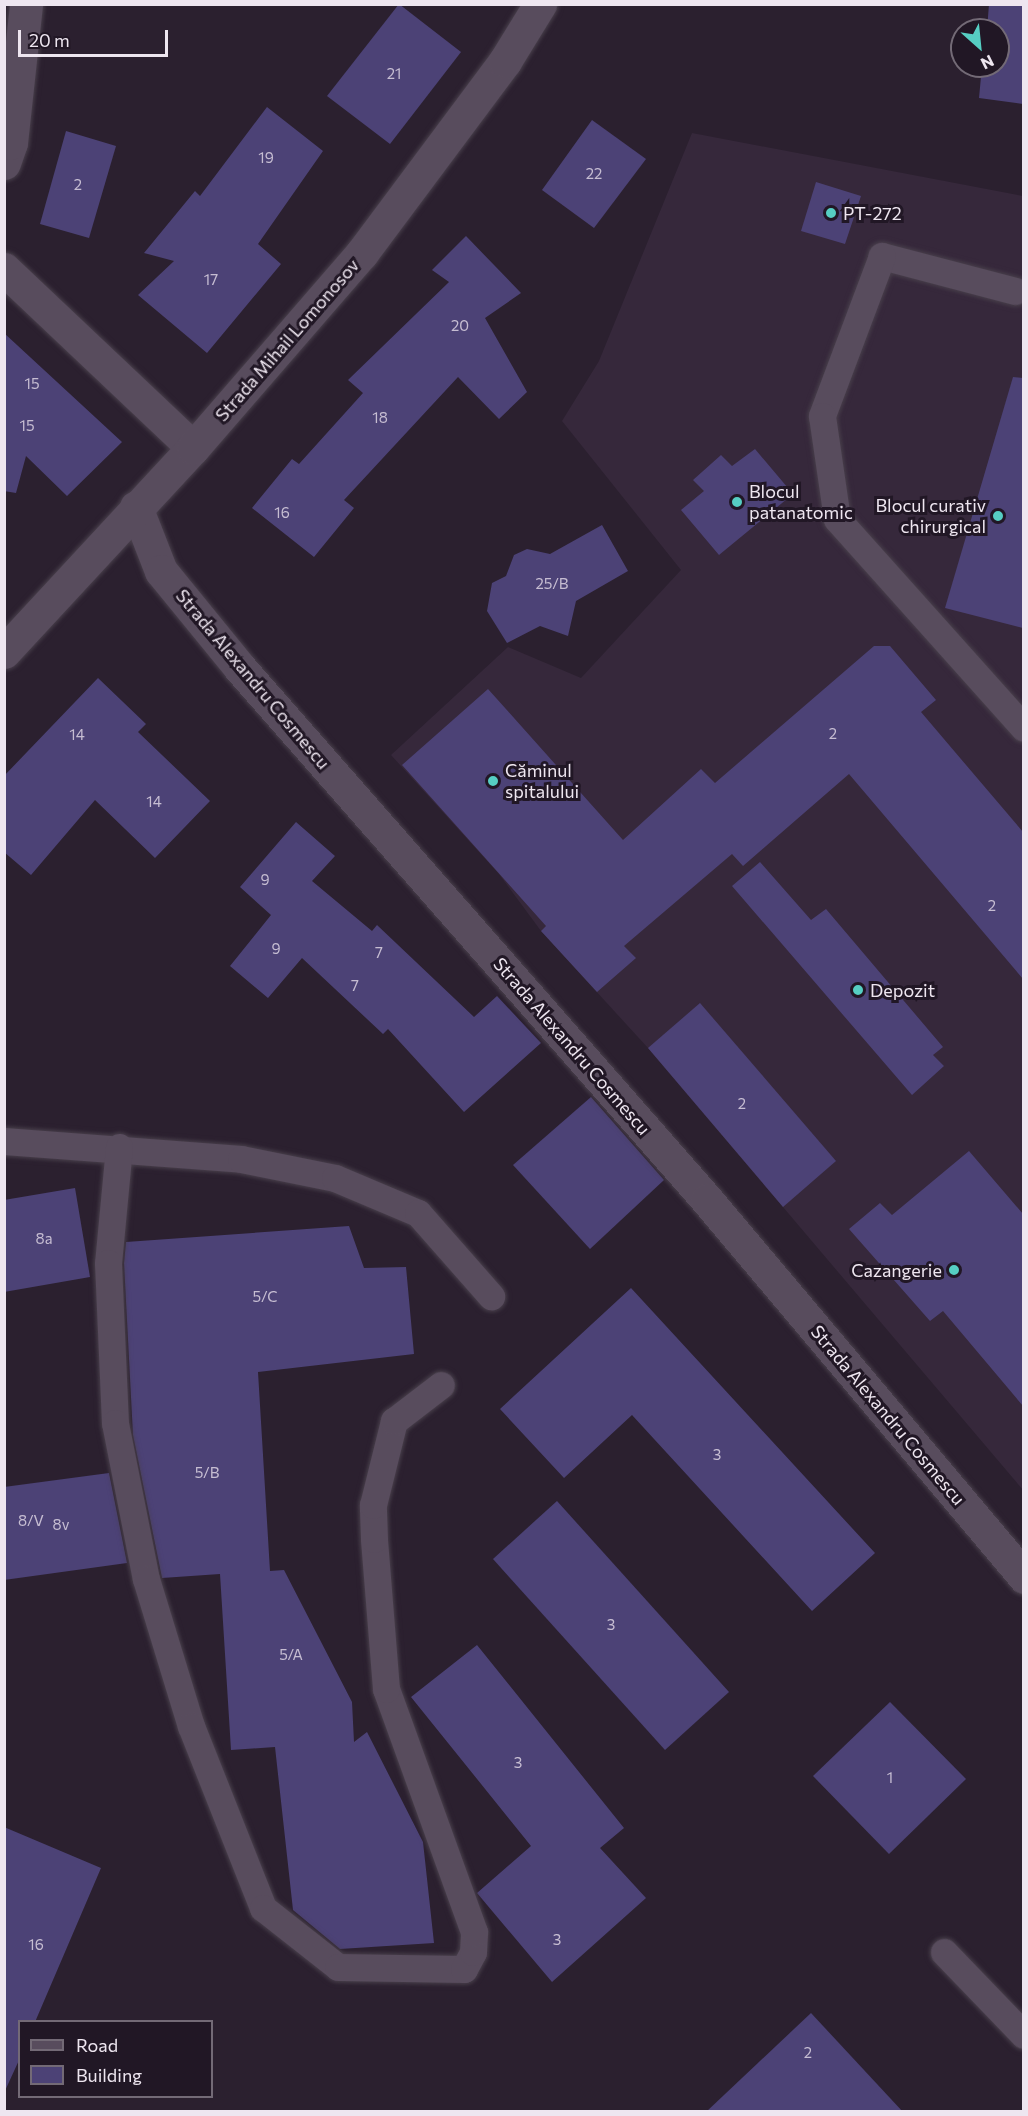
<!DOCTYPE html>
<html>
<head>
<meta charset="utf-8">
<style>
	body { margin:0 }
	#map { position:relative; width:1028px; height:2116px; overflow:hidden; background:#2b202f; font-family:Commissioner,sans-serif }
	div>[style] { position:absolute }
	.built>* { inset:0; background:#36283b }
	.building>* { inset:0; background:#4c4276 }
	.roads { filter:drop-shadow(0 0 2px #483f4b) drop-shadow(0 0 2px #483f4b) }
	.lane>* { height:27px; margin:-13.5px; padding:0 13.5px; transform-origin:13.5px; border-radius:13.5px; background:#584c5d }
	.street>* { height:33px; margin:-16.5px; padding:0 16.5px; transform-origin:16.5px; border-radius:16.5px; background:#584c5d }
	.dots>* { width:16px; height:16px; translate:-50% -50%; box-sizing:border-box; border:3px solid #211725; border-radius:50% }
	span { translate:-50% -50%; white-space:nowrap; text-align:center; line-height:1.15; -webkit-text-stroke:6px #211725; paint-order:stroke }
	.number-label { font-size:15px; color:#c6bdd2 }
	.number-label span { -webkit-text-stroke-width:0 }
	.poi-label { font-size:18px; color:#eee6f0 }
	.left { translate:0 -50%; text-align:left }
	.right { translate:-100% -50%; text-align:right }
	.street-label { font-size:18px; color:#eee6f0 }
	.frame { position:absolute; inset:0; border:6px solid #eee6f0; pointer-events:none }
	.legend { position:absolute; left:18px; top:2020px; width:195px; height:78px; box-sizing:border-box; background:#211725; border:2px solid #736a76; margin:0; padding:8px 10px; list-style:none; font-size:18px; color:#eee6f0 }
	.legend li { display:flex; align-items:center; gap:12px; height:30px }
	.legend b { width:30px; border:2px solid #736a76 }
	.north { position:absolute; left:950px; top:18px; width:60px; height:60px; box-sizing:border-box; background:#211725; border:2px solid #736a76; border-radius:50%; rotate:153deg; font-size:16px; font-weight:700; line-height:24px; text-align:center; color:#eee6f0 }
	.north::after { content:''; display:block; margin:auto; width:21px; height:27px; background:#56cec3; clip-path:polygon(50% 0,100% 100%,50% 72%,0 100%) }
	.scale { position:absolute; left:18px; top:30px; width:150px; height:27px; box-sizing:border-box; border:3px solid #eee6f0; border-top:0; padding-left:8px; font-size:18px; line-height:21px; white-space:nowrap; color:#eee6f0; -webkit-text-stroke:4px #211725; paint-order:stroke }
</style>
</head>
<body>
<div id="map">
	<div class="built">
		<div style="clip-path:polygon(692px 133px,1023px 196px,1023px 1490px,648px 1048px,541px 931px,499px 874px,391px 755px,508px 647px,581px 678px,681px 570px,562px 421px,599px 361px)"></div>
	</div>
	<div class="building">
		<div style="clip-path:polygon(399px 4px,461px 52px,390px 144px,327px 96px)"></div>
		<div style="clip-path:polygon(989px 4px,1023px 4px,1023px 104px,979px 98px,982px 66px,998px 66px,998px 30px,987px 30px)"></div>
		<div style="clip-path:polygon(267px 107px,323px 151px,258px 244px,281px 264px,207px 353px,138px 295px,174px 261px,144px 253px,195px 191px,200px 196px)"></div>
		<div style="clip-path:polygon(592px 120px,646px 159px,594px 228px,542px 190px)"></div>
		<div style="clip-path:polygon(66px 131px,116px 146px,89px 238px,40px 224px)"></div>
		<div style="clip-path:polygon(816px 182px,861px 196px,845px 244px,801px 231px)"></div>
		<div style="clip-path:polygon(466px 236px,521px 293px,485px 318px,527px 392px,499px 419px,458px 377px,344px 500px,354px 508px,314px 557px,252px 508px,292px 459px,299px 464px,363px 393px,348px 380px,449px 282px,432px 270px)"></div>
		<div style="clip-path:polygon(4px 333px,122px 442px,67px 496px,26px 456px,16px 493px,4px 491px)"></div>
		<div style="clip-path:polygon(1013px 377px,1023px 378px,1023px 628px,945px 608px)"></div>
		<div style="clip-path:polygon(755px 449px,793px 494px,719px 555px,681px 510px,704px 491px,693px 480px,721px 455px,732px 466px)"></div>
		<div style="clip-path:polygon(602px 525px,628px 571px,576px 601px,568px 636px,540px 626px,507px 643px,487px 611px,492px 583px,506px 576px,514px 555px,527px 549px,550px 554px)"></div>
		<div style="clip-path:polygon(874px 646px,890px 646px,936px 700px,921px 712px,1023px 832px,1023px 979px,849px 774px,743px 866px,732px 854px,624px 946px,636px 958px,597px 992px,541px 931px,546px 926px,402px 765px,488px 689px,623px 840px,701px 769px,715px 783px)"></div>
		<div style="clip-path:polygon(98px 678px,146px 724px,138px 732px,210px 801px,155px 858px,95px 800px,31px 875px,4px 852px,4px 776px)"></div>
		<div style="clip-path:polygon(296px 822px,335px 856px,312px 881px,372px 931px,377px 925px,474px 1017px,497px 996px,541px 1043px,464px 1112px,388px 1029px,383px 1034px,302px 958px,268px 998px,230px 966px,271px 915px,240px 887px)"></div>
		<div style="clip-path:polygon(760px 862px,811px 920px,826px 909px,943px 1047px,933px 1055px,944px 1066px,912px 1095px,732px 886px)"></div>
		<div style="clip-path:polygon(700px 1003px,836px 1161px,783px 1207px,648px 1048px)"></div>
		<div style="clip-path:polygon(591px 1097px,664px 1180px,590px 1249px,513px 1165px)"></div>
		<div style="clip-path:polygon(969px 1151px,1023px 1214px,1023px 1406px,943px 1311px,930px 1321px,849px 1229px,880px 1203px,892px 1215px)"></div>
		<div style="clip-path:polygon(75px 1188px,90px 1277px,4px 1292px,4px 1200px)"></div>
		<div style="clip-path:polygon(349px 1226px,364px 1268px,406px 1267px,414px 1354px,258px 1372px,270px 1571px,284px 1570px,352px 1702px,354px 1742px,367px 1732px,423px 1842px,434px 1943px,340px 1949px,293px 1910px,275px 1747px,231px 1750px,220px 1574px,162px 1578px,133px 1435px,124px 1263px,126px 1242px)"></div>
		<div style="clip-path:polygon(631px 1288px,875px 1553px,812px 1611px,632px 1415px,564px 1478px,500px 1409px)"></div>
		<div style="clip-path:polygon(109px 1473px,127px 1563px,4px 1580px,4px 1487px)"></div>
		<div style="clip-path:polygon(557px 1501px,729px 1692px,665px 1750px,493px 1559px)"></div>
		<div style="clip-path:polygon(477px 1645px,624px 1828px,600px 1848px,646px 1898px,552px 1982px,477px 1893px,531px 1846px,411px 1697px)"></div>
		<div style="clip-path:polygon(890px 1702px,966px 1779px,889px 1854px,813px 1776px)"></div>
		<div style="clip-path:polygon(4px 1827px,101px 1868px,35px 2022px,20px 2022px,20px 2058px,4px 2093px)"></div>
		<div style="clip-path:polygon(811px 2013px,903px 2112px,706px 2112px)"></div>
	</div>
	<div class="roads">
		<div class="lane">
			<div style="left:1015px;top:291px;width:138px;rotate:-165.3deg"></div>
			<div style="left:882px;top:256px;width:171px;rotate:110.6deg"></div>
			<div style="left:822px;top:416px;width:104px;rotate:81.7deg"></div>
			<div style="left:837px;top:519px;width:280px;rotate:48.2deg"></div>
			<div style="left:4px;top:1141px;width:238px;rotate:4.3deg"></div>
			<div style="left:241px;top:1159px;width:96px;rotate:11.4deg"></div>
			<div style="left:335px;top:1178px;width:90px;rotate:22.9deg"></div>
			<div style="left:418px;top:1213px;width:111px;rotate:48.7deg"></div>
			<div style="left:119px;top:1147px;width:117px;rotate:95.4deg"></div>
			<div style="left:108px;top:1263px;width:160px;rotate:87.5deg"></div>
			<div style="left:115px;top:1423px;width:159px;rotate:78.8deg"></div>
			<div style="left:146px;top:1579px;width:154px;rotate:73deg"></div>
			<div style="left:191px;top:1726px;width:196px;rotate:68.4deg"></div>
			<div style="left:263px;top:1908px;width:95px;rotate:38.2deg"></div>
			<div style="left:338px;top:1967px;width:126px;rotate:0.9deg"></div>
			<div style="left:464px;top:1969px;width:19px;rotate:-62deg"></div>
			<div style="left:473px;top:1952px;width:20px;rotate:-87deg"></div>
			<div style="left:474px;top:1932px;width:258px;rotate:-109.9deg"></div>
			<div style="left:386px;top:1689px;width:150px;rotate:-94.6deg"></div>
			<div style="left:374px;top:1539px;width:34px;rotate:-92deg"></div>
			<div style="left:373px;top:1505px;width:87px;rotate:-76deg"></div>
			<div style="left:394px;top:1421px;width:59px;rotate:-37.5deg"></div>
			<div style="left:944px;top:1952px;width:115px;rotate:46.1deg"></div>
		</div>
		<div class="street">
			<div style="left:4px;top:163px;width:21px;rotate:-71deg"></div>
			<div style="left:11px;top:143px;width:140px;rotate:-83.8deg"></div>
			<div style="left:4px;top:269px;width:260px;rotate:43.4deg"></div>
			<div style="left:136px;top:507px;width:69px;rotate:68.7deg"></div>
			<div style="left:161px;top:571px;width:125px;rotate:50.8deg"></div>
			<div style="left:240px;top:668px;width:708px;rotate:48.72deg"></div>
			<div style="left:707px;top:1200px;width:493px;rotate:49.9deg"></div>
			<div style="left:4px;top:652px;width:278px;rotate:-47.2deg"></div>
			<div style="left:193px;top:448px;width:258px;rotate:-49.1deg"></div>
			<div style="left:362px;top:253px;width:239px;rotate:-53.3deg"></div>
			<div style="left:505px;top:61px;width:67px;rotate:-58.4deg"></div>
		</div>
	</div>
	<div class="dots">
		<div style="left:831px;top:213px;background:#56cec3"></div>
		<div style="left:737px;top:502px;background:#56cec3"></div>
		<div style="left:998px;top:516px;background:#56cec3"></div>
		<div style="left:493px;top:781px;background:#56cec3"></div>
		<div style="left:858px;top:990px;background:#56cec3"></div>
		<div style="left:954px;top:1270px;background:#56cec3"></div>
	</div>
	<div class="number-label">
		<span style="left:394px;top:74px">21</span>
		<span style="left:266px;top:158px">19</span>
		<span style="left:594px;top:174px">22</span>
		<span style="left:78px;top:185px">2</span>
		<span style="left:211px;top:280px">17</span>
		<span style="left:460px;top:326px">20</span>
		<span style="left:32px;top:384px">15</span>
		<span style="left:380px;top:418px">18</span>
		<span style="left:27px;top:426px">15</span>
		<span style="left:282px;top:513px">16</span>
		<span style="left:552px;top:584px">25/B</span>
		<span style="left:833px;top:734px">2</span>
		<span style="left:77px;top:735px">14</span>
		<span style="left:154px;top:802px">14</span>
		<span style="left:265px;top:880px">9</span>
		<span style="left:992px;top:906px">2</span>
		<span style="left:276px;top:949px">9</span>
		<span style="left:379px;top:953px">7</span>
		<span style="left:355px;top:986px">7</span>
		<span style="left:742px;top:1104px">2</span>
		<span style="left:44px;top:1239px">8a</span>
		<span style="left:265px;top:1297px">5/C</span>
		<span style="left:717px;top:1455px">3</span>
		<span style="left:207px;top:1473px">5/B</span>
		<span style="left:31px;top:1521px">8/V</span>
		<span style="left:61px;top:1525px">8v</span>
		<span style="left:611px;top:1625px">3</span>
		<span style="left:291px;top:1655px">5/A</span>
		<span style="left:518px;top:1763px">3</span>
		<span style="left:890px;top:1778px">1</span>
		<span style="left:557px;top:1940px">3</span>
		<span style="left:36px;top:1945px">16</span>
		<span style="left:808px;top:2053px">2</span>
	</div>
	<div class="poi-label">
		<span class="left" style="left:843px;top:213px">PT-272</span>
		<span class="left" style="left:749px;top:502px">Blocul<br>patanatomic</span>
		<span class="right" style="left:986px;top:516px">Blocul curativ<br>chirurgical</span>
		<span class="left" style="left:505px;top:781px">Căminul<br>spitalului</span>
		<span class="left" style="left:870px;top:990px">Depozit</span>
		<span class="right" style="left:942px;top:1270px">Cazangerie</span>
	</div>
	<div class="street-label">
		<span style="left:287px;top:340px;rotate:-49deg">Strada Mihail Lomonosov</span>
		<span style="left:253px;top:679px;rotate:50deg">Strada Alexandru Cosmescu</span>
		<span style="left:572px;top:1046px;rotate:49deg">Strada Alexandru Cosmescu</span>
		<span style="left:888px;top:1415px;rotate:50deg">Strada Alexandru Cosmescu</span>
	</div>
	<div class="frame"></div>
	<ul class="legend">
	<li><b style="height:8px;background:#584c5d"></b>Road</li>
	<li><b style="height:16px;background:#4c4276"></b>Building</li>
	</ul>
	<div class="north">N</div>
	<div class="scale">20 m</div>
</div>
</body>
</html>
